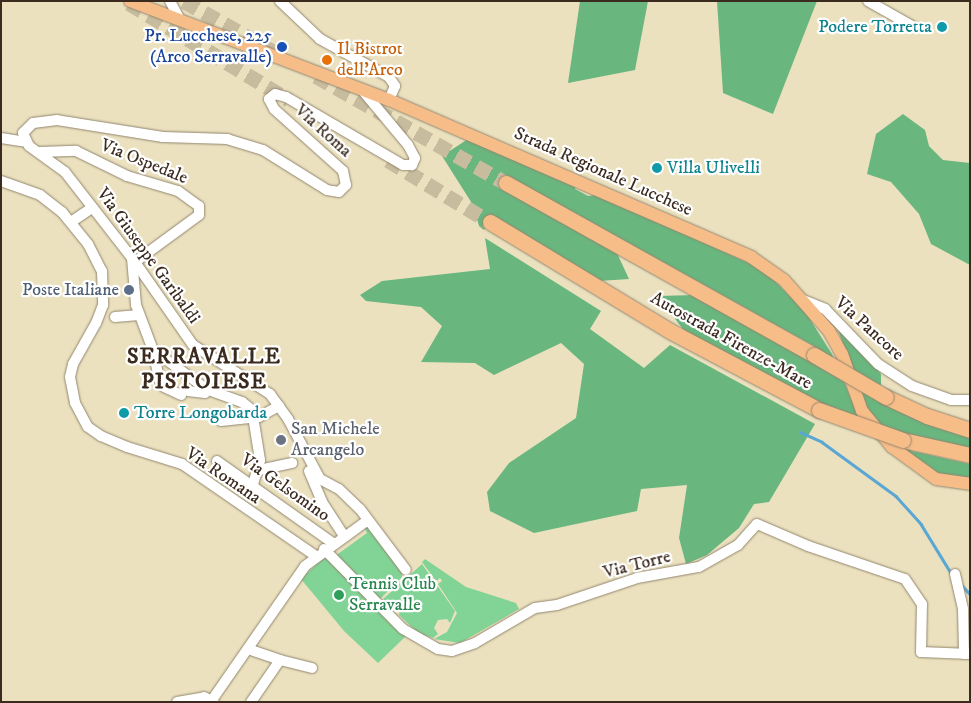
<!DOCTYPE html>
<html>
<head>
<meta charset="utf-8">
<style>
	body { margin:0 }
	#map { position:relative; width:971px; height:703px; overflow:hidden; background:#ebe1bf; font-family:"IM FELL DW Pica",serif }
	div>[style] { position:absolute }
	.green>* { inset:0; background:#82d496 }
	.forest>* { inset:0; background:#69b67f }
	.stream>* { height:2.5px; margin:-1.25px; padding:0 1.25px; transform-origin:1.25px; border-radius:1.25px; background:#5aa7d3 }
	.highway-tunnel>* { height:15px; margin-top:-7.5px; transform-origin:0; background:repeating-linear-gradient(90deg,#c8bc9f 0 15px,transparent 0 23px) }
	.roads { filter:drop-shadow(0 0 1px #93866e) drop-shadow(0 0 1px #93866e) }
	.minor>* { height:10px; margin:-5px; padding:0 5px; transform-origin:5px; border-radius:5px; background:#fff }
	.major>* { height:12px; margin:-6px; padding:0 6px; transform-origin:6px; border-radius:6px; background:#f7bd88 }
	.highway>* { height:15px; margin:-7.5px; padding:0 7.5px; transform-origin:7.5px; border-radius:7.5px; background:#f7bd88 }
	.bridges { filter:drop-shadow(0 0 1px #93866e) drop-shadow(0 0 1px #93866e) }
	.highway-bridge>* { height:15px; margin:-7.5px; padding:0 7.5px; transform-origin:7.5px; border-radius:7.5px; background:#f7bd88 }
	.dots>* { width:14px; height:14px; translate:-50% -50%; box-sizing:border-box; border:2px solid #fff; border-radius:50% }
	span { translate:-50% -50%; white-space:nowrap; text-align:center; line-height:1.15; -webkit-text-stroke:4.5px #fff; paint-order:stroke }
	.culture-label { font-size:18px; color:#0d838f }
	.right { translate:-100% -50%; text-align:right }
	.left { translate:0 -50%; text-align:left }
	.transit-label { font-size:18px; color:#164399 }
	.food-label { font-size:18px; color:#c56008 }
	.street-label { font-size:18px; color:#3b2a1e }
	.service-label { font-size:18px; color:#4e5e75 }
	.worship-label { font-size:18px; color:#5b616d }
	.leisure-label { font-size:18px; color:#27864d }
	.district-label { font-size:22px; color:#3b2a1e; font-weight:700; letter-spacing:1px }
	.frame { position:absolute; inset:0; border:2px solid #3b2a1e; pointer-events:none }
</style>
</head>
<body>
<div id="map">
	<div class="green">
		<div style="clip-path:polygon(367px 525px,402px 571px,402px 577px,378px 601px,335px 556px,367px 533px,364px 527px)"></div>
		<div style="clip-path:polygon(325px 556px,406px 636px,378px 663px,344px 631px,301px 579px)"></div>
		<div style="clip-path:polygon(425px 559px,466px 587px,516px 603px,519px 609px,460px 643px,434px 639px,447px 632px,457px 613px,438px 584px,442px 581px,440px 578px,436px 581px,422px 562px)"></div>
		<div style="clip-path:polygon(422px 564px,455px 611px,450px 623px,447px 619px,438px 620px,434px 628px,438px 634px,433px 638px,418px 633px,399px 615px,400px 610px,396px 606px,392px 609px,381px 601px)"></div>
	</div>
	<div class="forest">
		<div style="clip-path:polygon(580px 1px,648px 1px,635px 70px,568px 83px)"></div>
		<div style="clip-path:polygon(717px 1px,817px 1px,773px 114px,723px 93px)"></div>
		<div style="clip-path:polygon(903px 114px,925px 130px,929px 146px,943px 160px,970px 163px,970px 265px,931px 244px,919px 214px,891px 182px,867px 174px,876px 134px)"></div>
		<div style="clip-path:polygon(468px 139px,576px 186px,575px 189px,588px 196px,596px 195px,751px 264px,773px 279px,806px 313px,832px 354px,860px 419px,825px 406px,685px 332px,658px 296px,695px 295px,821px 350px,508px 176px,502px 187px,616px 251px,629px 279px,599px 281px,491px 217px,484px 230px,479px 226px,473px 205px,442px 156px)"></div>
		<div style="clip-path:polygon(485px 238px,601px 311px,590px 329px,644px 368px,670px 345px,815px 424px,769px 502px,754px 504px,739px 528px,707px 555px,686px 564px,679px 538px,687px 485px,641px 489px,637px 511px,534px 533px,490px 511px,487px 492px,509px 463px,576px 418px,584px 364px,561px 343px,494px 375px,475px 363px,421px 362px,442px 326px,421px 307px,366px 301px,360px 295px,382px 281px,490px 269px)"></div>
		<div style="clip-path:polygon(837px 327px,881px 374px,881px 400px,970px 435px,970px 450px,889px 430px,912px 451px,970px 464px,970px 479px,941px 476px,918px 462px,879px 426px,864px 404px)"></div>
	</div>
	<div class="stream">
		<div style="left:800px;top:432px;width:24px;rotate:24deg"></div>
		<div style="left:822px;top:442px;width:92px;rotate:36.1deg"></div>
		<div style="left:896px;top:496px;width:38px;rotate:48deg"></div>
		<div style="left:921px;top:524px;width:57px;rotate:58.5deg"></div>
		<div style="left:960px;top:583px;width:15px;rotate:48deg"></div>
	</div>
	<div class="highway-tunnel">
		<div style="left:184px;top:1px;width:106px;rotate:29.5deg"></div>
		<div style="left:129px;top:3px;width:187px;rotate:31.2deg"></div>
		<div style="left:316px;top:76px;width:218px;rotate:29.4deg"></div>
		<div style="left:388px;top:160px;width:119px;rotate:31.3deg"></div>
	</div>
	<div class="roads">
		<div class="minor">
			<div style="left:170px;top:1px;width:21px;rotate:62deg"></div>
			<div style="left:280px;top:1px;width:55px;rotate:43.5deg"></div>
			<div style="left:320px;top:39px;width:79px;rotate:28.8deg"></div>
			<div style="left:389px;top:77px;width:11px;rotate:56deg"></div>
			<div style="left:395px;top:86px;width:15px;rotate:113deg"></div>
			<div style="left:868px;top:1px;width:51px;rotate:29.6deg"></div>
			<div style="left:363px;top:91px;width:70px;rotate:50.2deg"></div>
			<div style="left:408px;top:145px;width:15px;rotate:62deg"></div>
			<div style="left:415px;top:158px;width:8px;rotate:113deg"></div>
			<div style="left:412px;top:165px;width:9px;rotate:180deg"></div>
			<div style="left:403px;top:165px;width:135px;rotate:-149.8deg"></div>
			<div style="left:286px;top:97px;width:11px;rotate:-165deg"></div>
			<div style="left:275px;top:94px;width:8px;rotate:140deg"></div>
			<div style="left:269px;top:99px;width:11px;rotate:63deg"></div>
			<div style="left:274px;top:109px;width:93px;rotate:41.9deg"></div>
			<div style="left:343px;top:171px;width:14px;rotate:78deg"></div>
			<div style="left:346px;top:185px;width:10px;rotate:135deg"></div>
			<div style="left:339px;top:192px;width:12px;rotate:-171deg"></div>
			<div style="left:327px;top:190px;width:75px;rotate:-148deg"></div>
			<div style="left:263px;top:150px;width:37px;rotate:-163deg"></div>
			<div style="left:228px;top:139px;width:65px;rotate:-178.2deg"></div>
			<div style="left:163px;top:137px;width:107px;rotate:-170.9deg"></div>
			<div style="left:57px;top:120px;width:24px;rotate:173deg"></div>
			<div style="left:33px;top:123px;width:14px;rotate:135deg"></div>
			<div style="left:23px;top:133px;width:14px;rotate:65deg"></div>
			<div style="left:29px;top:146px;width:44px;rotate:35.8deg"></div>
			<div style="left:65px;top:172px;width:114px;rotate:52.1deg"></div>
			<div style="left:135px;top:262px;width:101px;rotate:55.1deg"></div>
			<div style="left:193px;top:345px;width:91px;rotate:32.5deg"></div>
			<div style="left:270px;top:394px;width:31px;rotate:54deg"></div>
			<div style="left:288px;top:419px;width:68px;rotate:61.9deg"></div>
			<div style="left:320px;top:479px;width:21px;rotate:28deg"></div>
			<div style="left:339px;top:489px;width:29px;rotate:44deg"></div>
			<div style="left:360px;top:509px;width:76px;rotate:53deg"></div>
			<div style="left:1px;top:138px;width:25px;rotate:9deg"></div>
			<div style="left:40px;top:152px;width:36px;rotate:-2deg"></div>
			<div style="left:76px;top:151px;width:57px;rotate:26.1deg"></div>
			<div style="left:127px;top:176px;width:53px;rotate:16.4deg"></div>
			<div style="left:178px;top:191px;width:26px;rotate:36deg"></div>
			<div style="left:199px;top:206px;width:9px;rotate:90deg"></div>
			<div style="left:199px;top:215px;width:79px;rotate:143.7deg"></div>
			<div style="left:1px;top:181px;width:41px;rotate:19.7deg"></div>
			<div style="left:40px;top:195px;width:28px;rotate:38deg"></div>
			<div style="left:62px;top:212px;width:41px;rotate:50.9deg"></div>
			<div style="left:88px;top:244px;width:30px;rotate:63deg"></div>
			<div style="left:102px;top:271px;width:34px;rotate:88deg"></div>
			<div style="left:103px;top:305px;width:19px;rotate:111deg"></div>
			<div style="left:96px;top:323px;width:47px;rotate:119.3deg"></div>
			<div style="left:73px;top:364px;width:13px;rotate:103deg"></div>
			<div style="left:70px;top:377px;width:26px;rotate:79deg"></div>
			<div style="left:75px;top:403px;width:27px;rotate:62deg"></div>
			<div style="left:88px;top:427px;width:16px;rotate:35deg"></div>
			<div style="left:101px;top:436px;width:28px;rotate:23deg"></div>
			<div style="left:127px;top:447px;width:58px;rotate:17.2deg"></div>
			<div style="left:182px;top:464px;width:163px;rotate:34.5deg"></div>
			<div style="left:71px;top:222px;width:25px;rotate:-34deg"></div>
			<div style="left:132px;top:258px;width:47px;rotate:85.1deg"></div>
			<div style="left:136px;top:305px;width:48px;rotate:69.3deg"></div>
			<div style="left:153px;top:350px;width:30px;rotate:78deg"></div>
			<div style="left:159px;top:379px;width:9px;rotate:58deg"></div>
			<div style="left:164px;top:387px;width:19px;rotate:25deg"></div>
			<div style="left:803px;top:300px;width:24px;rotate:22deg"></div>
			<div style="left:825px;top:309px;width:76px;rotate:46.1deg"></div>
			<div style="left:878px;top:364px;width:40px;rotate:32.9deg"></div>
			<div style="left:912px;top:386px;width:41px;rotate:19.7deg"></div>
			<div style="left:951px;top:400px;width:19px"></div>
			<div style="left:115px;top:317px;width:24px;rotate:-5deg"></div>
			<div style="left:153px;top:350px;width:66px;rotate:36.3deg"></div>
			<div style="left:206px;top:389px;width:38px;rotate:20deg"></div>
			<div style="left:242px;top:402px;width:13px;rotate:39deg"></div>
			<div style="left:252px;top:410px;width:51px;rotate:80.9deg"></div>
			<div style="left:260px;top:460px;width:26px;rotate:106deg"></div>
			<div style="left:188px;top:391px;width:17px;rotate:7deg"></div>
			<div style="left:205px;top:393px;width:4px;rotate:-76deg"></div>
			<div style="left:221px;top:421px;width:38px;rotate:-6deg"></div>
			<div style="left:259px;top:417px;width:23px;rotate:-29deg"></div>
			<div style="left:217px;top:461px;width:142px;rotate:35.3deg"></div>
			<div style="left:259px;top:470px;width:34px;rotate:-12deg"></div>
			<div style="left:309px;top:471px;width:34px;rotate:67deg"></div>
			<div style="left:322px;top:502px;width:40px;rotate:57.1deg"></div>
			<div style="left:324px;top:549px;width:112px;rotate:45.4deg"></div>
			<div style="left:403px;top:629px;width:40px;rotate:29.7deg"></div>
			<div style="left:438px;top:649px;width:14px;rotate:8deg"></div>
			<div style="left:452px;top:651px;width:24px;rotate:-19deg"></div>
			<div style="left:475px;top:643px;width:69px;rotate:-30.3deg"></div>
			<div style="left:535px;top:608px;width:22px;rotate:-8deg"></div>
			<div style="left:557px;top:605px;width:84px;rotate:-18.6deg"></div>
			<div style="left:637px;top:578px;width:63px;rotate:-10.1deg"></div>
			<div style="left:699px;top:567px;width:45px;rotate:-29.4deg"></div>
			<div style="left:738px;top:545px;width:28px;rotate:-48deg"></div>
			<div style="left:757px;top:524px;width:56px;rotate:23.3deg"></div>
			<div style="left:808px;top:546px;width:102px;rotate:18.8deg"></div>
			<div style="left:905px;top:579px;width:30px;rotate:56deg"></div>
			<div style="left:922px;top:604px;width:48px;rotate:91.2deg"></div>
			<div style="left:921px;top:652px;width:49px;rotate:2.3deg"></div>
			<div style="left:955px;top:574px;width:36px;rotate:77deg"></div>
			<div style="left:963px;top:609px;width:45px;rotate:88.7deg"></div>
			<div style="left:248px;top:649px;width:34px;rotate:19deg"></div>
			<div style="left:280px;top:660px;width:51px;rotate:124.6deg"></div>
			<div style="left:280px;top:660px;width:33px;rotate:14deg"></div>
			<div style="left:212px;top:700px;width:163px;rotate:-55.2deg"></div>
			<div style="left:305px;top:566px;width:78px;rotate:-36.1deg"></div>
			<div style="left:177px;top:702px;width:27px;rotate:-10deg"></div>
			<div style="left:204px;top:697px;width:11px;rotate:27deg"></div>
		</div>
		<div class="major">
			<div style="left:130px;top:1px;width:277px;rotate:20.9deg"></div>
			<div style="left:389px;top:100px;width:395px;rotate:23.4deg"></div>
			<div style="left:751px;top:257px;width:40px;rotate:34.9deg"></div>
			<div style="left:784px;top:280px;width:68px;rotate:48.6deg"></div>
			<div style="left:829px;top:331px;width:26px;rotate:61deg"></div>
			<div style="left:842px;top:354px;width:60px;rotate:70.7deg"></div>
			<div style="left:862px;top:411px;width:47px;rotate:50.2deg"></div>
			<div style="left:892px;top:447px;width:54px;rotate:36deg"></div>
			<div style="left:936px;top:479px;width:34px;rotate:8deg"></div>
		</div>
		<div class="highway">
			<div style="left:506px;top:183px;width:353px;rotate:29.2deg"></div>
			<div style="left:490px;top:222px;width:210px;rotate:31.2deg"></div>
			<div style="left:670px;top:331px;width:169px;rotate:27.9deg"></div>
			<div style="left:886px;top:397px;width:45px;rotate:24.9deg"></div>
			<div style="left:927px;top:416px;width:45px;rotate:18deg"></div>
			<div style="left:903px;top:440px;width:69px;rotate:12.6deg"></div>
		</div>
	</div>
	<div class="bridges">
		<div class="highway-bridge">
			<div style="left:814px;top:355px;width:83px;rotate:30.3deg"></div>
			<div style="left:819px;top:410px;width:89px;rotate:19.7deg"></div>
		</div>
	</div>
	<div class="dots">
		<div style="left:942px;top:27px;background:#0f9aa8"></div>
		<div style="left:282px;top:47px;background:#1a4fb4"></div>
		<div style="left:327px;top:60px;background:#e8710a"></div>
		<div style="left:657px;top:168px;background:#0f9aa8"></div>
		<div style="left:129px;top:290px;background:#5c6f8a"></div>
		<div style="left:124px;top:413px;background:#0f9aa8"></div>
		<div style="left:281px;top:440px;background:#6b7280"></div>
		<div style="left:339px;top:595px;background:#2e9e5b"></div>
	</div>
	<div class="culture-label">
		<span class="right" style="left:932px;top:27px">Podere Torretta</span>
		<span class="left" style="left:667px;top:168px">Villa Ulivelli</span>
		<span class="left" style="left:134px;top:413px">Torre Longobarda</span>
	</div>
	<div class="transit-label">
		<span class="right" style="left:272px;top:47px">Pr. Lucchese, 225<br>(Arco Serravalle)</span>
	</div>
	<div class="food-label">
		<span class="left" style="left:337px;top:60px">Il Bistrot<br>dell'Arco</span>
	</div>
	<div class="street-label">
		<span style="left:323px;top:131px;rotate:42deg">Via Roma</span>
		<span style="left:144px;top:162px;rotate:22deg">Via Ospedale</span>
		<span style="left:603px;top:172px;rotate:24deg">Strada Regionale Lucchese</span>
		<span style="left:148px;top:256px;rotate:54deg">Via Giuseppe Garibaldi</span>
		<span style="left:869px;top:329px;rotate:42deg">Via Pancore</span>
		<span style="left:731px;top:341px;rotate:29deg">Autostrada Firenze-Mare</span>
		<span style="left:223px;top:476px;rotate:34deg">Via Romana</span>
		<span style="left:285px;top:488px;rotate:35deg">Via Gelsomino</span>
		<span style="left:637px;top:565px;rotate:-14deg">Via Torre</span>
	</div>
	<div class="service-label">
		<span class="right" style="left:119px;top:290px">Poste Italiane</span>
	</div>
	<div class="worship-label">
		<span class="left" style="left:291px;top:440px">San Michele<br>Arcangelo</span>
	</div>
	<div class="leisure-label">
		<span class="left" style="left:349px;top:595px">Tennis Club<br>Serravalle</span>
	</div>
	<div class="district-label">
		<span style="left:204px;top:369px">SERRAVALLE<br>PISTOIESE</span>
	</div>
	<div class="frame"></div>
</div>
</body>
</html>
